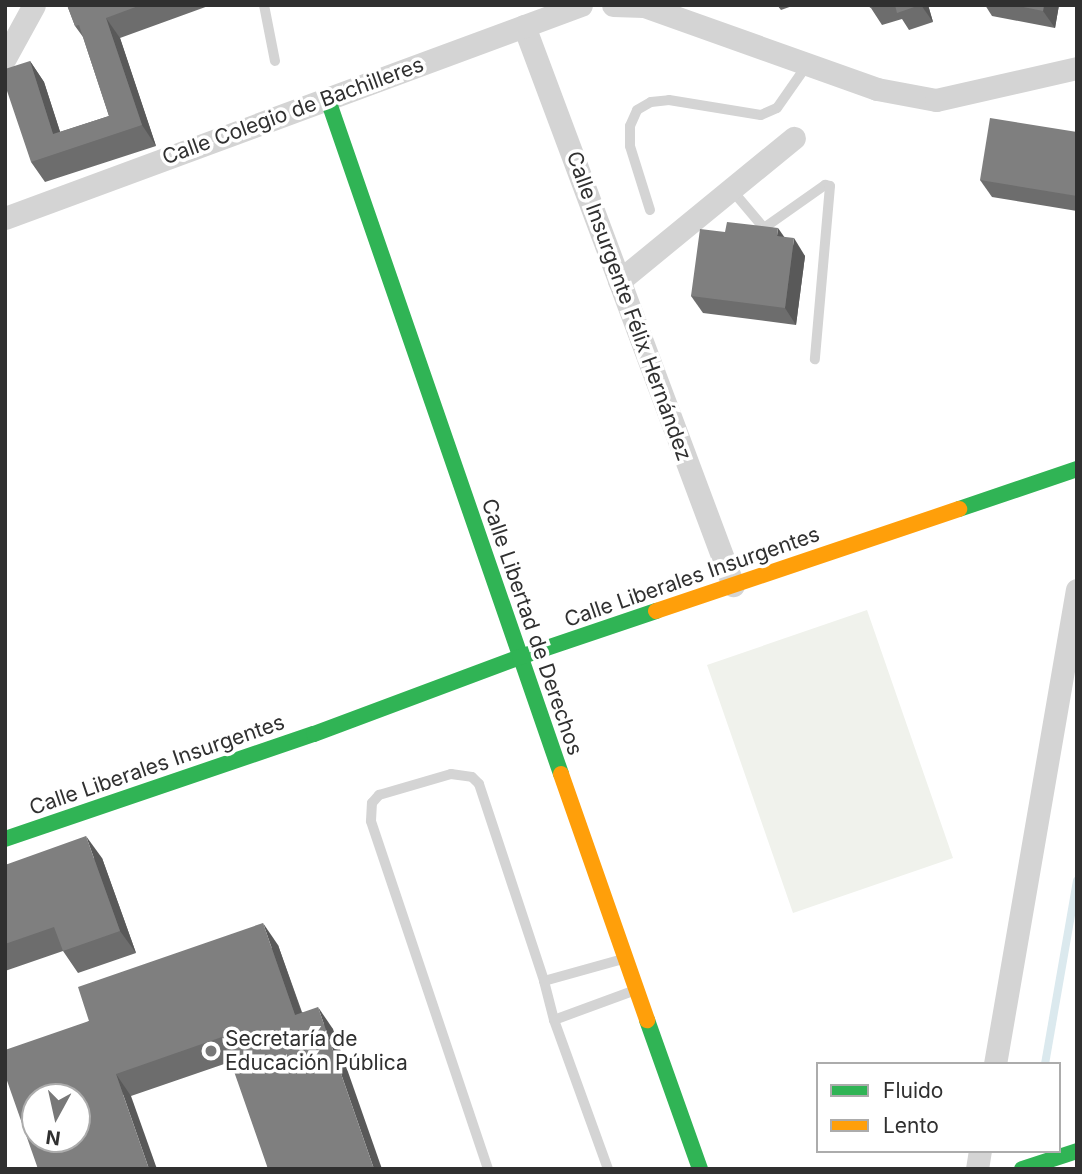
<!DOCTYPE html>
<html>
<head>
<meta charset="utf-8">
<style>
	body { margin:0 }
	#map { position:relative; width:1082px; height:1174px; overflow:hidden; background:#fff; font-family:Inter,sans-serif }
	div>[style] { position:absolute }
	.green>* { inset:0; background:#f0f2ec }
	.stream>* { height:8px; margin:-4px; padding:0 4px; transform-origin:4px; border-radius:4px; background:#dbe9ee }
	.lane>* { height:10px; margin:-5px; padding:0 5px; transform-origin:5px; border-radius:5px; background:#d4d4d4 }
	.street>* { height:23px; margin:-11.5px; padding:0 11.5px; transform-origin:11.5px; border-radius:11.5px; background:#d4d4d4 }
	.fast>* { height:16px; margin:-8px; padding:0 8px; transform-origin:8px; border-radius:8px; background:#30b455 }
	.slow>* { height:16px; margin:-8px; padding:0 8px; transform-origin:8px; border-radius:8px; background:#ff9f0a }
	.wall>* { inset:0; background:#6d6d6d }
	.shaded-wall>* { inset:0; background:#595959 }
	.building>* { inset:0; background:#7f7f7f }
	.dots>* { width:19px; height:19px; translate:-50% -50%; box-sizing:border-box; border:4px solid #fff; border-radius:50% }
	span { translate:-50% -50%; white-space:nowrap; text-align:center; line-height:1.15; -webkit-text-stroke:7px #fff; paint-order:stroke }
	.street-label { font-size:21px; color:#303030 }
	.poi-label { font-size:21px; color:#303030 }
	.left { translate:0 -50%; text-align:left }
	.frame { position:absolute; inset:0; border:7px solid #303030; pointer-events:none }
	.legend { position:absolute; left:816px; top:1062px; width:245px; height:91px; box-sizing:border-box; background:#fff; border:2px solid #acacac; margin:0; padding:9px 12px; list-style:none; font-size:21px; color:#303030 }
	.legend li { display:flex; align-items:center; gap:14px; height:35px }
	.legend b { width:35px; border:2px solid #acacac }
	.north { position:absolute; left:21px; top:1083px; width:70px; height:70px; box-sizing:border-box; background:#fff; border:2px solid #acacac; border-radius:50%; rotate:188deg; font-size:19px; font-weight:700; line-height:28px; text-align:center; color:#303030 }
	.north::after { content:''; display:block; margin:auto; width:24px; height:32px; background:#787878; clip-path:polygon(50% 0,100% 100%,50% 72%,0 100%) }
</style>
</head>
<body>
<div id="map">
	<div class="green">
		<div style="clip-path:polygon(867px 610px,953px 858px,793px 913px,707px 665px)"></div>
	</div>
	<div class="stream">
		<div style="left:1045px;top:1064px;width:186px;rotate:-80.1deg"></div>
	</div>
	<div class="lane">
		<div style="left:264px;top:5px;width:57px;rotate:78.9deg"></div>
		<div style="left:731px;top:189px;width:51px;rotate:49.8deg"></div>
		<div style="left:764px;top:228px;width:75px;rotate:-35.2deg"></div>
		<div style="left:825px;top:185px;width:5px;rotate:11deg"></div>
		<div style="left:830px;top:186px;width:174px;rotate:95deg"></div>
		<div style="left:650px;top:210px;width:67px;rotate:-107.4deg"></div>
		<div style="left:630px;top:146px;width:20px;rotate:-90deg"></div>
		<div style="left:630px;top:126px;width:17px;rotate:-66deg"></div>
		<div style="left:637px;top:110px;width:16px;rotate:-30deg"></div>
		<div style="left:651px;top:102px;width:18px;rotate:-6deg"></div>
		<div style="left:669px;top:100px;width:93px;rotate:9.3deg"></div>
		<div style="left:761px;top:115px;width:17px;rotate:-24deg"></div>
		<div style="left:777px;top:108px;width:52px;rotate:-55.1deg"></div>
		<div style="left:544px;top:981px;width:82px;rotate:-15.6deg"></div>
		<div style="left:554px;top:1020px;width:84px;rotate:-20.2deg"></div>
		<div style="left:488px;top:1169px;width:367px;rotate:-108.6deg"></div>
		<div style="left:371px;top:821px;width:18px;rotate:-87deg"></div>
		<div style="left:372px;top:803px;width:11px;rotate:-49deg"></div>
		<div style="left:379px;top:795px;width:75px;rotate:-16.3deg"></div>
		<div style="left:451px;top:774px;width:21px;rotate:8deg"></div>
		<div style="left:472px;top:777px;width:10px;rotate:45deg"></div>
		<div style="left:479px;top:784px;width:207px;rotate:71.7deg"></div>
		<div style="left:544px;top:981px;width:40px;rotate:75.6deg"></div>
		<div style="left:554px;top:1020px;width:158px;rotate:70.1deg"></div>
	</div>
	<div class="street">
		<div style="left:613px;top:5px;width:31px;rotate:2deg"></div>
		<div style="left:644px;top:6px;width:247px;rotate:19.6deg"></div>
		<div style="left:877px;top:89px;width:60px;rotate:10.6deg"></div>
		<div style="left:936px;top:100px;width:145px;rotate:-12.8deg"></div>
		<div style="left:524px;top:26px;width:597px;rotate:69.5deg"></div>
		<div style="left:5px;top:58px;width:60px;rotate:-61.3deg"></div>
		<div style="left:5px;top:218px;width:614px;rotate:-20.29deg"></div>
		<div style="left:619px;top:281px;width:226px;rotate:-39.3deg"></div>
		<div style="left:995px;top:1064px;width:481px;rotate:-80.2deg"></div>
		<div style="left:977px;top:1169px;width:18px;rotate:-81deg"></div>
	</div>
	<div class="fast">
		<div style="left:327px;top:97px;width:716px;rotate:70.93deg"></div>
		<div style="left:959px;top:509px;width:125px;rotate:-18.7deg"></div>
		<div style="left:5px;top:839px;width:326px;rotate:-18.8deg"></div>
		<div style="left:314px;top:734px;width:220px;rotate:-20.5deg"></div>
		<div style="left:520px;top:657px;width:144px;rotate:-18.7deg"></div>
		<div style="left:647px;top:1020px;width:158px;rotate:70.4deg"></div>
		<div style="left:1022px;top:1169px;width:58px;rotate:-18.1deg"></div>
	</div>
	<div class="slow">
		<div style="left:656px;top:611px;width:320px;rotate:-18.6deg"></div>
		<div style="left:561px;top:774px;width:261px;rotate:70.7deg"></div>
	</div>
	<div class="wall">
		<div style="clip-path:polygon(67px 5px,211px 5px,120px 38px,156px 146px,45px 182px,31px 162px,30px 61px,44px 82px,60px 132px,109px 116px,83px 37px,75px 26px)"></div>
		<div style="clip-path:polygon(777px 5px,795px 5px,781px 10px)"></div>
		<div style="clip-path:polygon(869px 5px,928px 5px,933px 22px,909px 30px,902px 19px,882px 25px)"></div>
		<div style="clip-path:polygon(985px 5px,1059px 5px,1055px 28px,992px 16px)"></div>
		<div style="clip-path:polygon(1077px 132px,1077px 211px,992px 197px,980px 180px)"></div>
		<div style="clip-path:polygon(725px 232px,784px 237px,805px 256px,796px 325px,703px 313px,691px 296px)"></div>
		<div style="clip-path:polygon(102px 858px,136px 953px,78px 973px,63px 951px,5px 971px,5px 865px)"></div>
		<div style="clip-path:polygon(278px 945px,302px 1012px,333px 1029px,230px 1062px,131px 1096px,5px 1075px,89px 1021px)"></div>
	</div>
	<div class="shaded-wall">
		<div style="clip-path:polygon(921px 5px,928px 5px,933px 22px)"></div>
		<div style="clip-path:polygon(1044px 5px,1059px 5px,1055px 28px,1043px 11px)"></div>
		<div style="clip-path:polygon(106px 18px,120px 38px,156px 146px,142px 125px)"></div>
		<div style="clip-path:polygon(30px 61px,44px 82px,66px 150px,53px 134px)"></div>
		<div style="clip-path:polygon(778px 228px,790px 245px,777px 236px)"></div>
		<div style="clip-path:polygon(794px 238px,805px 256px,796px 325px,785px 308px)"></div>
		<div style="clip-path:polygon(86px 836px,102px 858px,136px 953px,120px 931px)"></div>
		<div style="clip-path:polygon(263px 923px,278px 945px,310px 1037px,295px 1015px)"></div>
		<div style="clip-path:polygon(318px 1007px,333px 1029px,382px 1169px,374px 1169px)"></div>
		<div style="clip-path:polygon(116px 1074px,131px 1096px,157px 1169px,149px 1169px)"></div>
	</div>
	<div class="building">
		<div style="clip-path:polygon(67px 5px,141px 5px,106px 18px,142px 125px,31px 162px,5px 85px,5px 69px,30px 61px,53px 134px,109px 116px,79px 25px,75px 26px)"></div>
		<div style="clip-path:polygon(869px 5px,880px 5px,870px 8px)"></div>
		<div style="clip-path:polygon(895px 5px,920px 5px,897px 13px)"></div>
		<div style="clip-path:polygon(1014px 5px,1044px 5px,1043px 11px)"></div>
		<div style="clip-path:polygon(990px 118px,1077px 132px,1077px 196px,980px 180px)"></div>
		<div style="clip-path:polygon(727px 222px,778px 228px,777px 236px,794px 238px,785px 308px,691px 296px,700px 229px,725px 232px)"></div>
		<div style="clip-path:polygon(86px 836px,120px 931px,63px 951px,54px 927px,5px 944px,5px 865px)"></div>
		<div style="clip-path:polygon(evenodd,263px 923px,295px 1015px,318px 1007px,374px 1169px,268px 1169px,222px 1037px,116px 1074px,149px 1169px,38px 1169px,5px 1075px,5px 1050px,89px 1021px,78px 987px,263px 923px,35px 1097px,77px 1097px,77px 1139px,35px 1139px,35px 1097px)"></div>
	</div>
	<div class="dots">
		<div style="left:211px;top:1051px;background:#787878"></div>
	</div>
	<div class="street-label">
		<span style="left:293px;top:111px;rotate:-20deg">Calle Colegio de Bachilleres</span>
		<span style="left:629px;top:306px;rotate:70deg">Calle Insurgente Félix Hernández</span>
		<span style="left:692px;top:577px;rotate:-19deg">Calle Liberales Insurgentes</span>
		<span style="left:532px;top:627px;rotate:71deg">Calle Libertad de Derechos</span>
		<span style="left:157px;top:765px;rotate:-19deg">Calle Liberales Insurgentes</span>
	</div>
	<div class="poi-label">
		<span class="left" style="left:225px;top:1051px">Secretaría de<br>Educación Pública</span>
	</div>
	<div class="frame"></div>
	<ul class="legend">
	<li><b style="height:9px;background:#30b455"></b>Fluido</li>
	<li><b style="height:9px;background:#ff9f0a"></b>Lento</li>
	</ul>
	<div class="north">N</div>
</div>
</body>
</html>
